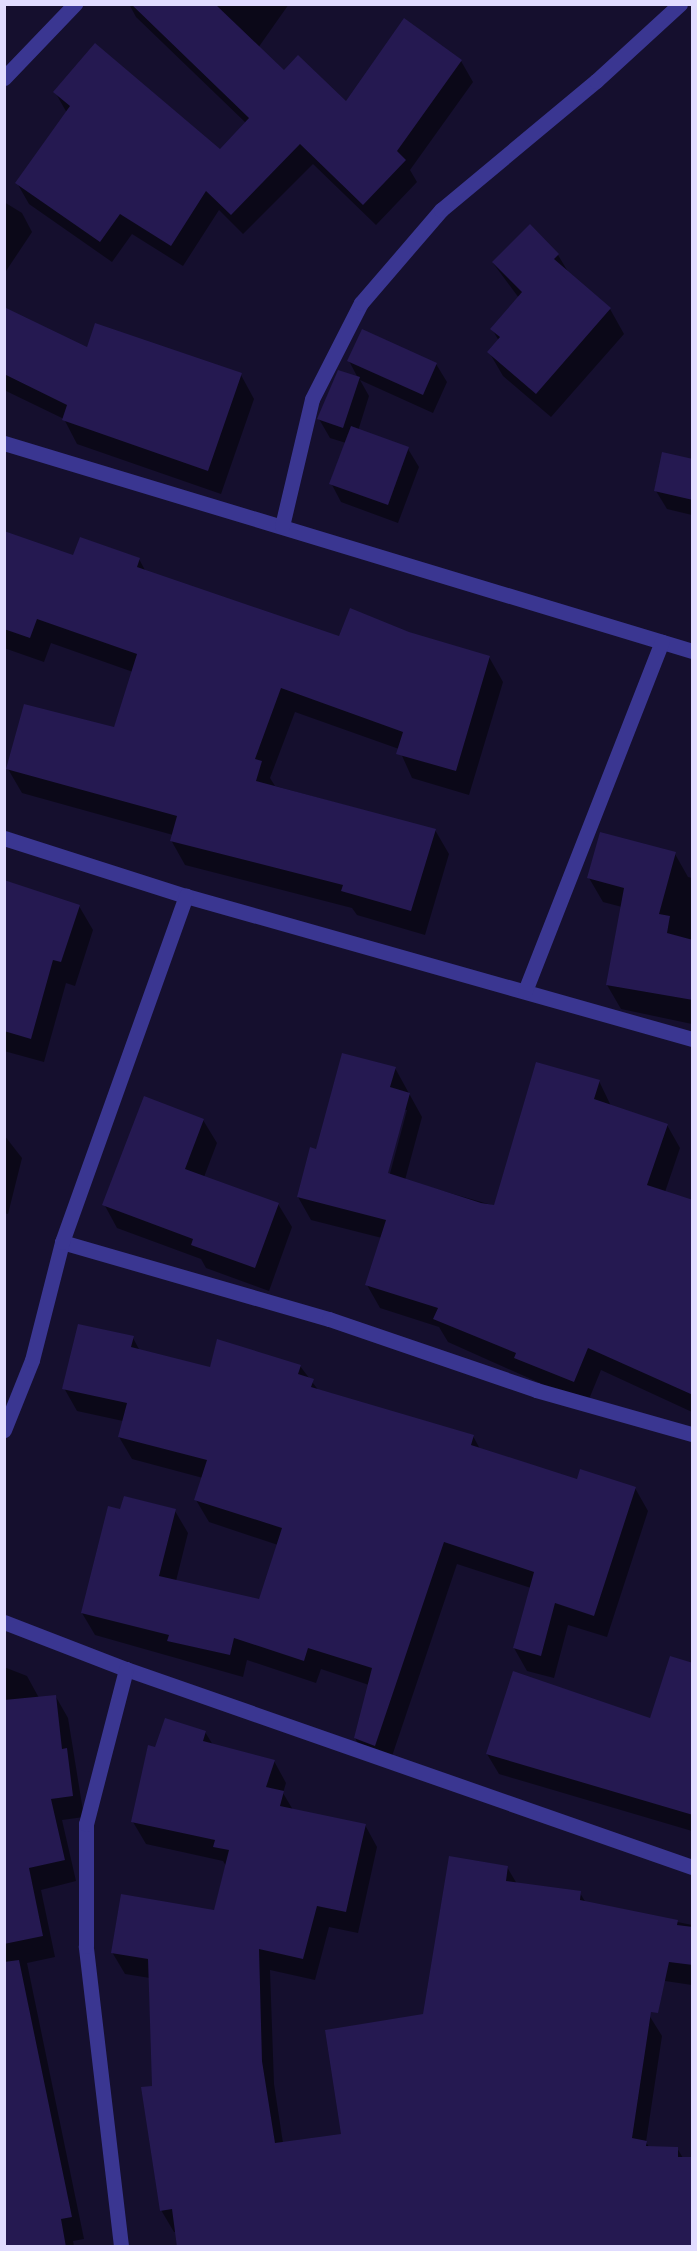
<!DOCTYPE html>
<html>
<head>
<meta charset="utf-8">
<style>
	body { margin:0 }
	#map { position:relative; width:697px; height:2251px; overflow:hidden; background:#150f2e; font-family:"DM Sans",sans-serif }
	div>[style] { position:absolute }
	.shadow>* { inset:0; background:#0007 }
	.building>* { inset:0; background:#251951 }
	.minor>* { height:15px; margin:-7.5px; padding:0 7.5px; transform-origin:7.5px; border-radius:7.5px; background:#3a3691 }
	.tertiary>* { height:15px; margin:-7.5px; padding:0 7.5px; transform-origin:7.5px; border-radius:7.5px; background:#3a3691 }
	span { translate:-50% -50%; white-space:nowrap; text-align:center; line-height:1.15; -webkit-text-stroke:4.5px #150f2e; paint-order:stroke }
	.frame { position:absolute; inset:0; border:6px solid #e1dcff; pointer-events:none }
</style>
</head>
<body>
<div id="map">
	<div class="shadow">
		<div style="clip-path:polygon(129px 4px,289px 4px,258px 48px,284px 72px,346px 104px,461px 61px,473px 82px,410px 170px,417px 182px,376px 225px,313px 164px,243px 234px,219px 210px,183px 266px,132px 234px,112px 262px,29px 204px,17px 183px,67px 113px,55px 92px,220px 152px,246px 123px,136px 17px)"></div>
		<div style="clip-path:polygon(4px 202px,22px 213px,32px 232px,4px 274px)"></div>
		<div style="clip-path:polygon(558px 255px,570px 275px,610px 309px,624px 334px,551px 417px,503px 376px,489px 352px,499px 341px,492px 329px,519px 298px,493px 263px)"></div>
		<div style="clip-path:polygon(4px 308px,88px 349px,241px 375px,254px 399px,221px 494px,77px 444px,64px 419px,4px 390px)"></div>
		<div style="clip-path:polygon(349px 361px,436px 364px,447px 382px,433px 413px,360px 380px,369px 396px,358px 431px,408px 449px,419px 467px,398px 523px,341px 502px,331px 483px,346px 443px,330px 438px,319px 419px,358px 378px)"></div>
		<div style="clip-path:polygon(692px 460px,692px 515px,667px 509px,656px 491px)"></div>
		<div style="clip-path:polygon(4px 535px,74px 557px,139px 559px,146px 572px,340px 638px,409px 634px,489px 657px,503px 682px,469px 795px,412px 778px,399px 749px,295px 712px,270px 778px,275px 786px,435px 830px,449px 854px,425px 935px,357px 915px,352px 908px,185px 865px,171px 840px,173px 835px,22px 793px,8px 769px,114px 728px,133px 672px,51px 643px,44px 662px,4px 648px)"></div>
		<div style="clip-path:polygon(675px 854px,688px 877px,692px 878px,692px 1024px,621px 1009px,607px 985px,622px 907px,603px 902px,589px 878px)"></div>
		<div style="clip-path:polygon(4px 882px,79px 906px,93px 930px,75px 986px,66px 983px,44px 1062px,4px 1051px)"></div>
		<div style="clip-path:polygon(evenodd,395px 1068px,422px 1117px,405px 1180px,495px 1206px,599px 1081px,611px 1106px,667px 1125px,680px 1148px,665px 1192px,692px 1201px,692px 1412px,601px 1370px,587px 1404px,448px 1342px,439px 1327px,380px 1308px,367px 1285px,382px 1238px,311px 1220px,298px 1197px,317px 1151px,395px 1068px,404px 1110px,407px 1110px,388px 1181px,385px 1180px,404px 1110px)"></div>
		<div style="clip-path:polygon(203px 1120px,217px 1143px,204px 1177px,278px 1204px,292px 1227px,269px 1291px,206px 1268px,201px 1259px,117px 1228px,104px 1204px)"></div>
		<div style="clip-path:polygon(4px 1135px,22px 1158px,8px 1214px,4px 1213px)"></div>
		<div style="clip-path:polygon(133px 1338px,140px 1351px,211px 1369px,300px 1366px,319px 1391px,473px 1436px,480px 1449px,578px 1481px,635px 1488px,648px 1511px,607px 1637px,568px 1625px,554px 1678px,527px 1671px,514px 1648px,531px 1588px,457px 1564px,388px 1768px,368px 1761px,355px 1738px,369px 1685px,321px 1669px,316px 1683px,247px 1660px,243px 1677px,95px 1635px,82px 1613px,121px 1511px,175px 1511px,188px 1533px,176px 1581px,260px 1601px,278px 1545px,209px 1522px,196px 1500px,203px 1478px,132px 1459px,119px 1437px,123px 1421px,77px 1411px,64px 1388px)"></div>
		<div style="clip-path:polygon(4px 1667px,27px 1676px,39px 1698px,56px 1697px,68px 1718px,84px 1817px,62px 1820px,76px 1881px,41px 1890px,55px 1957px,27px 1963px,84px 2239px,73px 2241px,74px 2246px,4px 2246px)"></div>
		<div style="clip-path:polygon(692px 1668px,692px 1831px,499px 1774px,487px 1754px,651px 1720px)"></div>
		<div style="clip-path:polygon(205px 1732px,213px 1745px,274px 1761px,286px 1783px,283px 1793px,293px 1810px,365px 1825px,377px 1847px,358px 1933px,329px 1927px,315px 1980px,270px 1970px,274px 2084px,283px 2143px,343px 2135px,424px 2015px,507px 1867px,517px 1884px,580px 1893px,586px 1903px,692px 1925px,692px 1985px,524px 1960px,649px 2015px,662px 2036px,646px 2142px,649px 2147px,677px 2148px,683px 2158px,174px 2232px,161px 2210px,150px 1978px,125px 1974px,112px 1952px,215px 1911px,226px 1866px,223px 1861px,146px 1844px,133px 1822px,156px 1749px)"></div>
	</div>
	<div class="building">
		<div style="clip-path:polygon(131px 4px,215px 4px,284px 70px,298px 55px,346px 101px,404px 18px,462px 60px,397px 151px,406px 160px,363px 205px,300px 144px,231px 215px,206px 191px,171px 246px,120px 214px,100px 242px,15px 183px,70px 106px,53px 92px,95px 43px,220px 149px,249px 118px)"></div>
		<div style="clip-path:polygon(530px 224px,559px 254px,554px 259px,611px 308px,536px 394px,487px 352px,500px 337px,490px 329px,522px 292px,492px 262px)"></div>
		<div style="clip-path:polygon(4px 307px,87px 347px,95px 323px,242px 373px,208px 471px,62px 420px,67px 405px,4px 374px)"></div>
		<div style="clip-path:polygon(362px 329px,437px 363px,423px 395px,347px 361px)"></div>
		<div style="clip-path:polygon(338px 370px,360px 377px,343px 428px,317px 419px)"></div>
		<div style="clip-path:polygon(351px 426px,409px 447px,388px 505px,329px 484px)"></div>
		<div style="clip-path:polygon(662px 452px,693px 459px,693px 500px,654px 491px)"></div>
		<div style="clip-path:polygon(4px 531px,73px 555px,80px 537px,140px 558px,137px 567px,339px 636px,350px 608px,409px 632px,490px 656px,456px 771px,396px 754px,403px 732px,281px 688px,255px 759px,262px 761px,256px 781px,436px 829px,411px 911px,341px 891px,343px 885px,170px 841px,177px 816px,6px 769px,24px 704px,114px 727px,137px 654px,37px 619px,30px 638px,4px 629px)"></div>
		<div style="clip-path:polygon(600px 832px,676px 852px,659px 914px,670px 916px,667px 933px,693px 940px,693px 1000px,606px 985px,624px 888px,587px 878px)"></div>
		<div style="clip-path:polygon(4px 880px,80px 905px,61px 962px,53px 960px,31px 1039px,4px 1031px)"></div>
		<div style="clip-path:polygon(342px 1053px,396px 1067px,390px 1087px,410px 1093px,388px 1173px,481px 1203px,494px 1205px,536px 1062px,600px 1080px,594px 1099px,668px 1124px,647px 1185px,693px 1200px,693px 1395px,588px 1348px,574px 1382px,514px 1358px,516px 1353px,433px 1319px,438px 1308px,365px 1285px,386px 1220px,297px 1197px,310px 1147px,316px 1149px)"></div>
		<div style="clip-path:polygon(144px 1096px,204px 1119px,185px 1169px,279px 1203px,255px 1268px,191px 1245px,193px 1239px,102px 1205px)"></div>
		<div style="clip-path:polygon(78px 1324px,134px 1336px,131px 1347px,210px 1367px,217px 1339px,301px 1365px,298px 1374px,314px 1379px,311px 1387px,474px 1435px,471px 1445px,577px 1479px,580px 1469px,636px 1487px,594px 1616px,555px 1603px,541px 1656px,513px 1648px,534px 1572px,444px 1542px,375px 1746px,354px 1738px,372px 1668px,308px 1648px,304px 1661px,234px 1638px,230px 1655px,167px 1641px,169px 1635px,81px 1613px,108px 1506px,120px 1509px,124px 1496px,176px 1509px,159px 1576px,259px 1599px,282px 1528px,194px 1500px,207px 1460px,118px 1437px,127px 1403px,62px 1389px)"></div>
		<div style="clip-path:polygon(670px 1656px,693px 1663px,693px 1815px,486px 1754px,513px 1671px,650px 1718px)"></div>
		<div style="clip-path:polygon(56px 1695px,62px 1749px,67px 1748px,73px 1796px,51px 1799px,65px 1860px,29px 1868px,43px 1936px,4px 1944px,4px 1700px)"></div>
		<div style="clip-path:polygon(165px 1718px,206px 1731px,203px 1741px,275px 1760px,266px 1787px,284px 1791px,280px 1806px,366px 1824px,346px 1912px,317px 1906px,303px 1959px,259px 1949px,262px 2061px,275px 2143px,341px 2134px,325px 2030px,423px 2014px,449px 1856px,508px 1866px,506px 1881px,581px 1891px,580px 1900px,678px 1920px,677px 1925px,693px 1927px,693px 1965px,669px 1962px,658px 2013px,651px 2012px,632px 2138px,647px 2141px,646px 2146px,678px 2147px,678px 2157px,693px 2157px,693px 2247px,177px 2247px,172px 2209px,160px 2211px,141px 2087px,152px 2086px,148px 1959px,111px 1953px,121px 1894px,214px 1910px,229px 1850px,213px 1847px,215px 1840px,131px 1822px,148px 1745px,155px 1747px)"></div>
		<div style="clip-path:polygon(19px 1960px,72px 2217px,61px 2219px,66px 2247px,4px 2247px,4px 1962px)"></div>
	</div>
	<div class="minor">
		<div style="left:4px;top:443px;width:719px;rotate:16.82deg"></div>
		<div style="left:282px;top:526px;width:130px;rotate:-76.7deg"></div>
		<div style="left:312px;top:399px;width:108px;rotate:-63deg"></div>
		<div style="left:361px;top:303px;width:123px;rotate:-49.3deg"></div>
		<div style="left:441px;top:210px;width:202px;rotate:-39.8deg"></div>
		<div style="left:596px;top:81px;width:114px;rotate:-42.5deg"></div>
		<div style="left:4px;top:838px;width:191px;rotate:17.7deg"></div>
		<div style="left:186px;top:896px;width:526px;rotate:15.78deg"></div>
		<div style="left:525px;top:991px;width:375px;rotate:-68.6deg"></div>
		<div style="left:62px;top:1242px;width:278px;rotate:16.1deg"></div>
		<div style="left:329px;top:1319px;width:219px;rotate:18.9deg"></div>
		<div style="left:536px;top:1390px;width:162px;rotate:15.8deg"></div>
		<div style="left:4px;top:1430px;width:75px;rotate:-68.2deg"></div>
		<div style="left:32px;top:1360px;width:122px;rotate:-75.7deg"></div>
		<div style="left:62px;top:1242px;width:368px;rotate:-70.3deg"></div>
		<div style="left:4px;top:1622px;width:131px;rotate:21.1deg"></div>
		<div style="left:126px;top:1669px;width:600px;rotate:19.28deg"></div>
		<div style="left:121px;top:2246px;width:302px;rotate:-96.7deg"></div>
		<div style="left:86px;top:1946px;width:122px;rotate:-90deg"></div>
		<div style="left:86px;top:1824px;width:160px;rotate:-75.5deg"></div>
	</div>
	<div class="tertiary">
		<div style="left:4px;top:78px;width:103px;rotate:-46.2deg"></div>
	</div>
	<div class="frame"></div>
</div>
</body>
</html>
